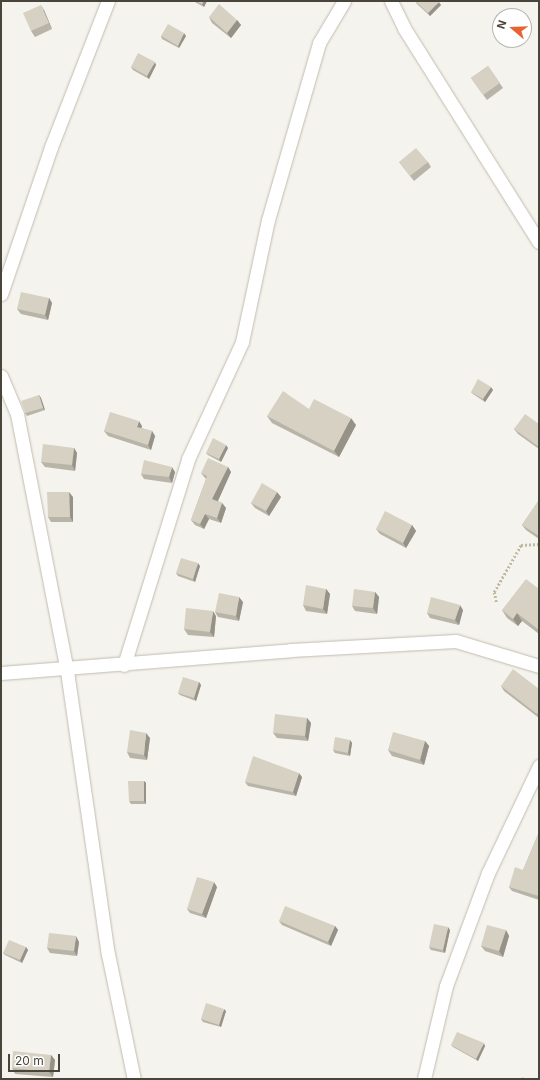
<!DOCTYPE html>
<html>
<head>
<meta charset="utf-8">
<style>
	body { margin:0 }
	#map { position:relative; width:540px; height:1080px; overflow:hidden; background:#f5f3ed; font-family:Inter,sans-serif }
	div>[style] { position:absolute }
	.path>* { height:2.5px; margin-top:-1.25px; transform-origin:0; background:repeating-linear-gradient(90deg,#c0b9a2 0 2px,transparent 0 4px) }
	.roads { filter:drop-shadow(0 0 1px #c0bcb0) drop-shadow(0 0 1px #c0bcb0) }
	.street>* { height:13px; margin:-6.5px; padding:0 6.5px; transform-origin:6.5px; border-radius:6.5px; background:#fff }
	.wall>* { inset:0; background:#b8b4a8 }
	.shaded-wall>* { inset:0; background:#969288 }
	.building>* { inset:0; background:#d6d1c3 }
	span { translate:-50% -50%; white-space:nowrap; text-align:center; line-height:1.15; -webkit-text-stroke:3px #fff; paint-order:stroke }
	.frame { position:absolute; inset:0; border:2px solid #49453a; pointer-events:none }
	.north { position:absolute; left:492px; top:8px; width:40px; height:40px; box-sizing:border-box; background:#fff; border:1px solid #b6b5b0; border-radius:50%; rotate:289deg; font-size:11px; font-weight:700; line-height:16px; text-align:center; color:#49453a }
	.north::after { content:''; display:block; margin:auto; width:14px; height:18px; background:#e86331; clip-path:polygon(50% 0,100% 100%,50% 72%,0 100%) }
	.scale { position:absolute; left:8px; top:1054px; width:52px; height:18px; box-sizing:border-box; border:2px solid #49453a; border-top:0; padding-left:5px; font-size:12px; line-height:14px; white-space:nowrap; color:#49453a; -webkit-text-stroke:3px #fff; paint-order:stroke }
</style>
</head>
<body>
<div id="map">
	<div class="path">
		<div style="left:496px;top:602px;width:10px;rotate:-101deg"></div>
		<div style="left:494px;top:592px;width:54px;rotate:-60.1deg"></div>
		<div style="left:521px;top:545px;width:18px;rotate:-3deg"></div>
	</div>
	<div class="roads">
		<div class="street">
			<div style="left:391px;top:1px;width:30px;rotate:64deg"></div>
			<div style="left:404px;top:28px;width:253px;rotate:57.8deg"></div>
			<div style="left:1px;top:294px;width:155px;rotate:-71.2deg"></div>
			<div style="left:51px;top:147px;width:157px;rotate:-68.7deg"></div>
			<div style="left:1px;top:376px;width:41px;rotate:67.2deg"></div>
			<div style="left:17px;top:414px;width:262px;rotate:79deg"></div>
			<div style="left:67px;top:671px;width:286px;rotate:81.8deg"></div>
			<div style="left:108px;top:954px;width:128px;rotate:78.3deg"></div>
			<div style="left:124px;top:665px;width:216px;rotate:-72.7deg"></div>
			<div style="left:188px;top:459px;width:129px;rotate:-65.2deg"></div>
			<div style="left:242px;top:342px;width:125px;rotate:-78deg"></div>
			<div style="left:268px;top:220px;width:184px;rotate:-73.9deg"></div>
			<div style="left:319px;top:43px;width:49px;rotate:-59.2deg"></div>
			<div style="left:1px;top:673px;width:291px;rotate:-4.5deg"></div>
			<div style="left:291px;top:650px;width:165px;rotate:-3.1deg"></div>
			<div style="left:456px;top:641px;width:87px;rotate:16.8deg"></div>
			<div style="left:424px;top:1079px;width:96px;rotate:-76.7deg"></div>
			<div style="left:446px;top:986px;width:121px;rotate:-69.6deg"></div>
			<div style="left:488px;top:873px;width:119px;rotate:-64.5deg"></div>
		</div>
	</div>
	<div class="wall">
		<div style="clip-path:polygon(193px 1px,207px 1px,204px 7px)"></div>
		<div style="clip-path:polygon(415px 1px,441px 5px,430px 16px,417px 4px)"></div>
		<div style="clip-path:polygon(44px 10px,52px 29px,35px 37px,31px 31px)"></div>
		<div style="clip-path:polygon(209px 17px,237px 20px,241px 25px,231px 38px,212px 23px)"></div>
		<div style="clip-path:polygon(161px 36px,186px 36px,179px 48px,162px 39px)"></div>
		<div style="clip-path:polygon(156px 65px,149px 79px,133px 70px,131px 67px)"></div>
		<div style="clip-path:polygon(488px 66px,503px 88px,487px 100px,471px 78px)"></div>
		<div style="clip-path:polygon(399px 162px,428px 162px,431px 167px,414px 181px)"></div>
		<div style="clip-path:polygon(49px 298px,52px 303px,48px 320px,21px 314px,17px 309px)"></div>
		<div style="clip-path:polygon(493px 390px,485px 402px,473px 394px,471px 392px)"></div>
		<div style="clip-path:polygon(39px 395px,41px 398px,45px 410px,27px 416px,25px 413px)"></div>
		<div style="clip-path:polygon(309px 409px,356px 425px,339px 457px,272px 423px,267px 416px)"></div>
		<div style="clip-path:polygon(539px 424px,539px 449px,518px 434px,514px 429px)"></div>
		<div style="clip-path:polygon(142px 426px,141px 428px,152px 431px,155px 436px,151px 450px,108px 436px,104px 431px)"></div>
		<div style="clip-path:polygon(74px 448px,77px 453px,75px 471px,45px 467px,41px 462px)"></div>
		<div style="clip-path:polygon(228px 448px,221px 462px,208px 455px,206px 453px)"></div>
		<div style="clip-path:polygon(228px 467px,231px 472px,218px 501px,222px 503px,226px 508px,221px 523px,209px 519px,204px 529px,195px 525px,191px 520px,206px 479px,205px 478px,201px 473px)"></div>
		<div style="clip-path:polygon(175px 472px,172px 483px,144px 479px,141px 474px)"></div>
		<div style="clip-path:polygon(73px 497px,73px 522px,51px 522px,48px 517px)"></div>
		<div style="clip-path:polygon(281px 497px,269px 516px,255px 508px,251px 503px)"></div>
		<div style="clip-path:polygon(539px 500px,539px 539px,526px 530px,522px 525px)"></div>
		<div style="clip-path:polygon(412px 525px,416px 531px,406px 548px,380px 534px,376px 529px)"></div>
		<div style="clip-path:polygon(200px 566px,195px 582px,178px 576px,176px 573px)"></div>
		<div style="clip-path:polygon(326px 589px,330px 594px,327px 614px,306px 611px,303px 605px)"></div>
		<div style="clip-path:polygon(539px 589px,539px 634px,522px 621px,518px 626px,507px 618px,502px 610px)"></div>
		<div style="clip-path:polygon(375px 592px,379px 597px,377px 614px,355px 611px,352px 606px)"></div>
		<div style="clip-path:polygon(243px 602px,239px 621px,218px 617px,215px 612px)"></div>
		<div style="clip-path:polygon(463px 610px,459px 625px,430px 618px,427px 613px)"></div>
		<div style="clip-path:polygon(216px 616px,214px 637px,188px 635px,184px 629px)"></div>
		<div style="clip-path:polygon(199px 682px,201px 685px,196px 701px,180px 695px,178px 693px)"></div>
		<div style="clip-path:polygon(501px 686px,539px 689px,539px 718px,504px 691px)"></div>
		<div style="clip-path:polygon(307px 718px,311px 723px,308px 741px,277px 738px,273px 733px)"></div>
		<div style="clip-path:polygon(150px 738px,147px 760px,130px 758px,127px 752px)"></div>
		<div style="clip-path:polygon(350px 740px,352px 743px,350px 756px,335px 753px,333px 750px)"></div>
		<div style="clip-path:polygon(425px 741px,429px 746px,424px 765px,392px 756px,388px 750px)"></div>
		<div style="clip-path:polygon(302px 777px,296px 796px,248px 786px,245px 782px)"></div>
		<div style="clip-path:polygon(144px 781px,146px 783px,146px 804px,131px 804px,129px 801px)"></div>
		<div style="clip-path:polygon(539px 832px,539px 900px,512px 891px,509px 887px,523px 870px)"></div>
		<div style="clip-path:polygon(217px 887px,206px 918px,190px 913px,187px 909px)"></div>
		<div style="clip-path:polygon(279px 921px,335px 926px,338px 930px,331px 946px,282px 925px)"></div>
		<div style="clip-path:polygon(450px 930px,445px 953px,431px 950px,429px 947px)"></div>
		<div style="clip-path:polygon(506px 930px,509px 936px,503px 957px,485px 951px,481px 946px)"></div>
		<div style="clip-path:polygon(79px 942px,77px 956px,50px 953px,47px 948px)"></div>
		<div style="clip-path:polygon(26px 947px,28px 950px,22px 963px,5px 955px,3px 953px)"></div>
		<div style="clip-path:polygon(226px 1011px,221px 1027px,203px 1022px,201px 1019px)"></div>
		<div style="clip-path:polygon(451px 1045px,485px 1046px,478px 1061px,453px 1047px)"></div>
		<div style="clip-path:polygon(51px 1055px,55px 1060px,53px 1077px,15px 1074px,12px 1068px)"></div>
	</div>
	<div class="shaded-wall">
		<div style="clip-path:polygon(204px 1px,207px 1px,204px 7px,202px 4px)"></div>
		<div style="clip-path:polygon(439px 2px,441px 5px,430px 16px,428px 13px)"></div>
		<div style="clip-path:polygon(41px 5px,44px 10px,52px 29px,49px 23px)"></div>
		<div style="clip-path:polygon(237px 20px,241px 25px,231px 38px,227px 33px)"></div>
		<div style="clip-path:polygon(184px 33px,186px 36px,179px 48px,178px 46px)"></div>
		<div style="clip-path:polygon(155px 62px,156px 65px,149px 79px,147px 76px)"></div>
		<div style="clip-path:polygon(49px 298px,52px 303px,48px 320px,45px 315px)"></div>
		<div style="clip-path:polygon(491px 387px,493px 390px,485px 402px,483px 399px)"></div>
		<div style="clip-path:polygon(39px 395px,41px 398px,45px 410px,43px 408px)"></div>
		<div style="clip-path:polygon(351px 418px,356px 425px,339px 457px,334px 451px)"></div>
		<div style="clip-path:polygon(139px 421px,142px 426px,140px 432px,137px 427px)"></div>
		<div style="clip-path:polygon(152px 431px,155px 436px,151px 450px,148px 445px)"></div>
		<div style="clip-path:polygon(226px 445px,228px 448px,221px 462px,219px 459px)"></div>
		<div style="clip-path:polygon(74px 448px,77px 453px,75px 471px,72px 465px)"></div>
		<div style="clip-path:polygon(172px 467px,175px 472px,172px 483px,169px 477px)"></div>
		<div style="clip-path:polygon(228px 467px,231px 472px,216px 505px,212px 499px)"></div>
		<div style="clip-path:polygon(69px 492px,73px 497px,73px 522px,70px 517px)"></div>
		<div style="clip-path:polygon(277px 492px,281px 497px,269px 516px,266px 511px)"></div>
		<div style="clip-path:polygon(222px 503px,226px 508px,221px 523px,217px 518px)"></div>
		<div style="clip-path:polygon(205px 514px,209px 519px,204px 529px,200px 524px)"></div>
		<div style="clip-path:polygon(412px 525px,416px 531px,406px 548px,403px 543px)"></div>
		<div style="clip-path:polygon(198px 563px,200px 566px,195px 582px,193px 579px)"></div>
		<div style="clip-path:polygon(326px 589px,330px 594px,327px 614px,323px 609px)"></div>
		<div style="clip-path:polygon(375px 592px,379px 597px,377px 614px,373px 608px)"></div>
		<div style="clip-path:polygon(239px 597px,243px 602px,239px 621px,236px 616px)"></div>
		<div style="clip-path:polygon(460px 605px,463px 610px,459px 625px,455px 620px)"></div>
		<div style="clip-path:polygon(213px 611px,216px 616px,214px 637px,210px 632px)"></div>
		<div style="clip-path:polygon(517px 613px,522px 621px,518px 626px,513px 619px)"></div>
		<div style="clip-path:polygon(199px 682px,201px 685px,196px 701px,194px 698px)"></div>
		<div style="clip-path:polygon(307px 718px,311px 723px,308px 741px,305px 736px)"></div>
		<div style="clip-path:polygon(146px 733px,150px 738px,147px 760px,144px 755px)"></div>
		<div style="clip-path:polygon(350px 740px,352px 743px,350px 756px,348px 753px)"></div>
		<div style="clip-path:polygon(425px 741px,429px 746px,424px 765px,420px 760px)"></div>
		<div style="clip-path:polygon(299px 773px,302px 777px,296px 796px,293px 792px)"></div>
		<div style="clip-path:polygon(144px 781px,146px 783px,146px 804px,144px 801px)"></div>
		<div style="clip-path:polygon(214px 882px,217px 887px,206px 918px,202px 914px)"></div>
		<div style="clip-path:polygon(335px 926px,338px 930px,331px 946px,328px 942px)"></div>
		<div style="clip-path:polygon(448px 927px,450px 930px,445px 953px,443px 950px)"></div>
		<div style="clip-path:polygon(506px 930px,509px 936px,503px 957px,499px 951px)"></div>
		<div style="clip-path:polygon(76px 936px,79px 942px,77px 956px,74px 951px)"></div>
		<div style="clip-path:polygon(26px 947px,28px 950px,22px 963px,20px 960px)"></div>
		<div style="clip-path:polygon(224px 1009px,226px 1011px,221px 1027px,219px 1025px)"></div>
		<div style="clip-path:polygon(484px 1043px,485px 1046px,478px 1061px,476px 1059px)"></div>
		<div style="clip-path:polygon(51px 1055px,55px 1060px,53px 1077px,49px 1072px)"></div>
	</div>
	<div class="building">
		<div style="clip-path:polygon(196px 1px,204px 1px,202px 4px)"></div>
		<div style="clip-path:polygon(415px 1px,437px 1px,439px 2px,428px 13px)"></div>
		<div style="clip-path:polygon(219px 4px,237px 20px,227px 33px,209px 17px)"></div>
		<div style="clip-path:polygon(41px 5px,49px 23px,31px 31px,23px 13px)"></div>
		<div style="clip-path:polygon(168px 24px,184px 33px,178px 46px,161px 36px)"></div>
		<div style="clip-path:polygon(138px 53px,155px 62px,147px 76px,131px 67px)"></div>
		<div style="clip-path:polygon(488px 66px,500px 83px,483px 95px,471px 78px)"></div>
		<div style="clip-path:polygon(416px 148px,428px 162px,410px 176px,399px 162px)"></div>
		<div style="clip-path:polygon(21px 292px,49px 298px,45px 315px,17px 309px)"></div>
		<div style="clip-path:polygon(478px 379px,491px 387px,483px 399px,471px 392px)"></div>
		<div style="clip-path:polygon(283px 391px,309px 409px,314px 399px,351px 418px,334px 451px,267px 416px)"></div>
		<div style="clip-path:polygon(39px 395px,43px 408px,25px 413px,21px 401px)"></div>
		<div style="clip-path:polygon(110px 412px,139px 421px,137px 427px,152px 431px,148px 445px,104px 431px)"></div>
		<div style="clip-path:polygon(525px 414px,539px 424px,539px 447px,514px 429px)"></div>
		<div style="clip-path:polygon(213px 438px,226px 445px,219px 459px,206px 453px)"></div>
		<div style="clip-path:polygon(43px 444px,74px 448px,72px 465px,41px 462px)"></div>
		<div style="clip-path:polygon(208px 458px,228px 467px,212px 499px,222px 503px,217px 518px,205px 514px,200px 524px,191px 520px,207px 476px,201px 473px)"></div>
		<div style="clip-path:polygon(144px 460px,172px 467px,169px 477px,141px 474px)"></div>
		<div style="clip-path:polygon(262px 483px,277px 492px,266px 511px,251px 503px)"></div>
		<div style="clip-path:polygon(47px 492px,69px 492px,70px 517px,48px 517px)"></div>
		<div style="clip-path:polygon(539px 500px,539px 536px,522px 525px)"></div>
		<div style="clip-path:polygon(385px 511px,412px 525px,403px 543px,376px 529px)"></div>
		<div style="clip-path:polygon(181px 558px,198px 563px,193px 579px,176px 573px)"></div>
		<div style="clip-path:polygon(526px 579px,539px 589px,539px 630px,517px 613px,513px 619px,502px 610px)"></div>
		<div style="clip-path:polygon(306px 585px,326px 589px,323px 609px,303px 605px)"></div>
		<div style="clip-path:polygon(354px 589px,375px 592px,373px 608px,352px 606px)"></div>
		<div style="clip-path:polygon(219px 593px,239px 597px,236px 616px,215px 612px)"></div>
		<div style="clip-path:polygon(431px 597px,460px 605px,455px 620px,427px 613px)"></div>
		<div style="clip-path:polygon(186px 608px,213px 611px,210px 632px,184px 629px)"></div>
		<div style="clip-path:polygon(513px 669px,539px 689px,539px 711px,537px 714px,501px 686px)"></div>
		<div style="clip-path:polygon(183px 677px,199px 682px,194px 698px,178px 693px)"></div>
		<div style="clip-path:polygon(275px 714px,307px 718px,305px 736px,273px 733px)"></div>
		<div style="clip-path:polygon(130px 730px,146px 733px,144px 755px,127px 752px)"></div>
		<div style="clip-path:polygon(393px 732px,425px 741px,420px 760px,388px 750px)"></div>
		<div style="clip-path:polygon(335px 737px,350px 740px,348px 753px,333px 750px)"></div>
		<div style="clip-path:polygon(253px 756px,299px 773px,293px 792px,245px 782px)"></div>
		<div style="clip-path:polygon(128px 781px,144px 781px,144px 801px,129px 801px)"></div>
		<div style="clip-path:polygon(539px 832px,539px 896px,509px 887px,515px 867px,523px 870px)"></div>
		<div style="clip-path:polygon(197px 877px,214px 882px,202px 914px,187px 909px)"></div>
		<div style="clip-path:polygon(285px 906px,335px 926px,328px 942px,279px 921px)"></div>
		<div style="clip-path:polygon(434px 924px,448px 927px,443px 950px,429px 947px)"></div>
		<div style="clip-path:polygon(487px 925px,506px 930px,499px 951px,481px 946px)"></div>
		<div style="clip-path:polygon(49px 933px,76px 936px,74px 951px,47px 948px)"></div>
		<div style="clip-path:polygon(9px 940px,26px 947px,20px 960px,3px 953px)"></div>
		<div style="clip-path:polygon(206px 1003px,224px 1009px,219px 1025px,201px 1019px)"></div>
		<div style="clip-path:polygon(457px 1032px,484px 1043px,476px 1059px,451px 1045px)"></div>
		<div style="clip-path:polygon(13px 1051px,51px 1055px,49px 1072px,12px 1068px)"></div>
		<div style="clip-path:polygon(522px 1077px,527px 1079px,521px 1079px)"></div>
	</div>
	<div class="frame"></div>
	<div class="north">N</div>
	<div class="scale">20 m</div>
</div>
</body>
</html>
